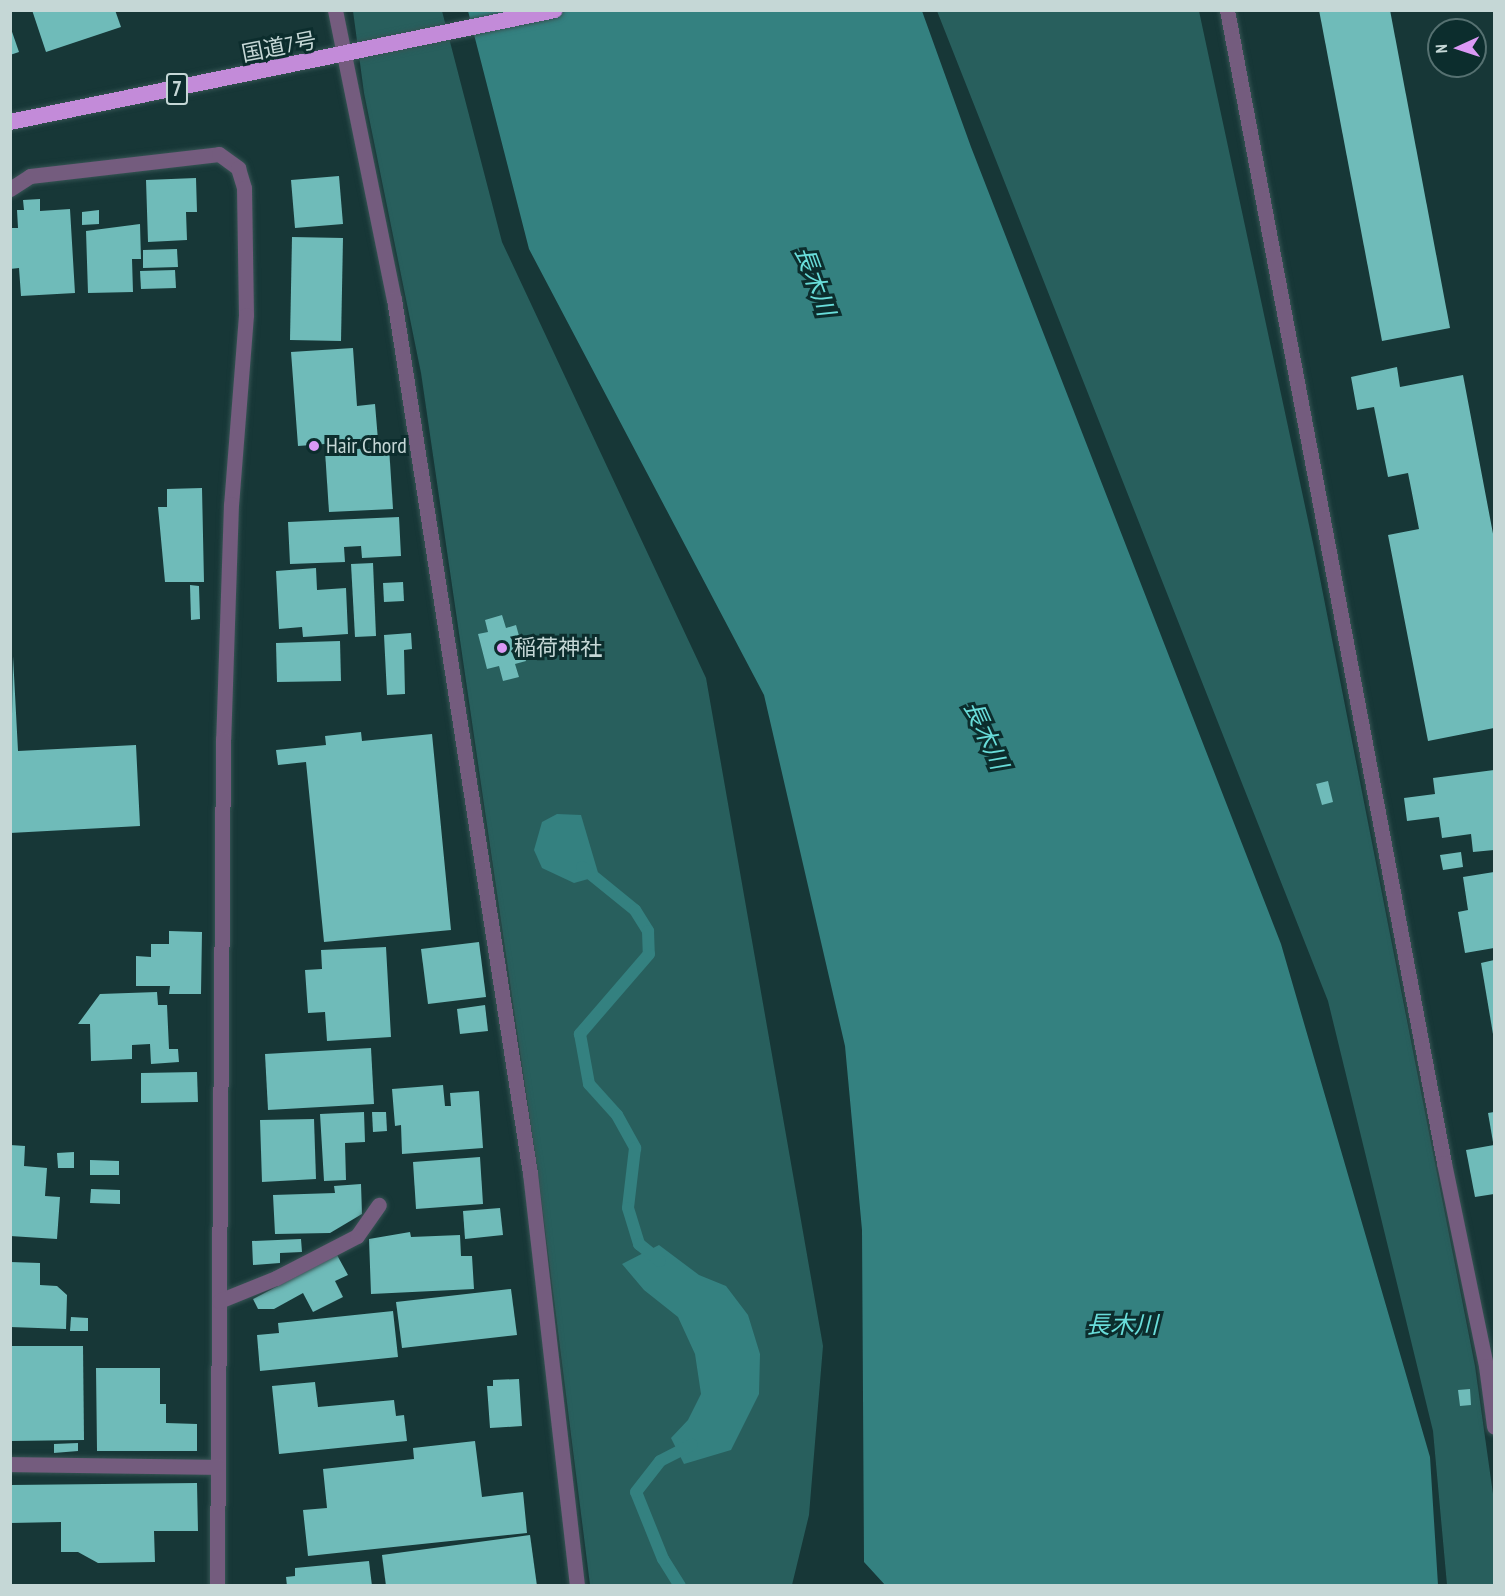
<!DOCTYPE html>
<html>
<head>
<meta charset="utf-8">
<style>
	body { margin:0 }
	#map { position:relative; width:1505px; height:1596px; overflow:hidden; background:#173737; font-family:"PT Sans Narrow","Noto Sans JP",sans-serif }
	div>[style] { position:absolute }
	.green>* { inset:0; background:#285f5d }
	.water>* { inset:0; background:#348180 }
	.stream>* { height:12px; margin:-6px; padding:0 6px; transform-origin:6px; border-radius:6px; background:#348180 }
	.building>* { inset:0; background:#6fbbb9 }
	.roads { filter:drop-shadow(0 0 2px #365454) drop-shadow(0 0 2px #365454) }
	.minor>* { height:15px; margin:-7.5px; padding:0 7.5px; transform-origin:7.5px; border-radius:7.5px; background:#745c7e }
	.trunk>* { height:16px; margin:-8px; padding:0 8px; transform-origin:8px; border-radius:8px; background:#c38bd9 }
	.dots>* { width:16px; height:16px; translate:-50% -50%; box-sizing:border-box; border:3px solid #0c2d2d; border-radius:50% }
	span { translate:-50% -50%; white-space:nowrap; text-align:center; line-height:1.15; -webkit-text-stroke:6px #0c2d2d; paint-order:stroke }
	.shield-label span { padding:2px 4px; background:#0c2d2d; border:2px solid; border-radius:4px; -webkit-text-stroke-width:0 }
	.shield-label { font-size:21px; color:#c5d7d6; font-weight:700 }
	.street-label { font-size:22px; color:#c5d7d6 }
	.poi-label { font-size:22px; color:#c5d7d6 }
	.left { translate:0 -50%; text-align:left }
	.water-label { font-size:24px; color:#69ddda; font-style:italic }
	.frame { position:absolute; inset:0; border:12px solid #c5d7d6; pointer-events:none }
	.north { position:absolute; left:1427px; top:18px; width:60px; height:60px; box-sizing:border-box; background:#0c2d2d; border:2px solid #567171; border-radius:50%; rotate:267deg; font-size:16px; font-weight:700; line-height:24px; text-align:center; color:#c5d7d6 }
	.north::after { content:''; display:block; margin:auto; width:21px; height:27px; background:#db99f5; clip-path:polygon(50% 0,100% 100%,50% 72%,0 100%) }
</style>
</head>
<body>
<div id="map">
	<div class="green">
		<div style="clip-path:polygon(353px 11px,442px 11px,502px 242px,706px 678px,823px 1346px,809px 1515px,792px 1585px,590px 1585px,539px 1181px,421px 373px,364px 93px)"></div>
		<div style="clip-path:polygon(937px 11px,1199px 11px,1314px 548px,1475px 1366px,1494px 1501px,1494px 1585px,1447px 1585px,1433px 1431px,1328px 1001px)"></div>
	</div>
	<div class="water">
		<div style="clip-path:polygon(468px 11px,922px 11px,971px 147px,1281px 944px,1430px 1457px,1438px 1585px,886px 1586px,864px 1562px,862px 1230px,845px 1046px,764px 695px,529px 249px)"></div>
		<div style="clip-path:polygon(557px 814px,581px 815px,599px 876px,574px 883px,542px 868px,534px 850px,542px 822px)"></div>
		<div style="clip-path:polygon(659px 1245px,699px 1275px,726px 1286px,748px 1315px,760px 1354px,759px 1394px,731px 1450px,684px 1464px,671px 1438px,688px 1420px,701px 1394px,695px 1354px,678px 1317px,644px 1290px,622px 1264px)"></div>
	</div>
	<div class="stream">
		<div style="left:582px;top:867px;width:68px;rotate:39.1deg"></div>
		<div style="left:635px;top:910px;width:25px;rotate:58deg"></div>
		<div style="left:648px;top:931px;width:23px;rotate:88deg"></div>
		<div style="left:649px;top:954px;width:106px;rotate:130.8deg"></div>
		<div style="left:580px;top:1034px;width:51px;rotate:79.8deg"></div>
		<div style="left:589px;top:1084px;width:42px;rotate:47.9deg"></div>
		<div style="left:617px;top:1115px;width:38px;rotate:61deg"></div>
		<div style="left:635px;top:1148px;width:60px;rotate:96.7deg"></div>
		<div style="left:628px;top:1208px;width:38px;rotate:73deg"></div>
		<div style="left:639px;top:1244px;width:27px;rotate:39deg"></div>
		<div style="left:680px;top:1586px;width:32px;rotate:-122deg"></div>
		<div style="left:663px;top:1559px;width:72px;rotate:-111.9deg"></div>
		<div style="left:636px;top:1492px;width:39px;rotate:-52deg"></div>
		<div style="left:660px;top:1461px;width:36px;rotate:-27deg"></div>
	</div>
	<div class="building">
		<div style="clip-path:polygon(32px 10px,115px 10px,121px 27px,46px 52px)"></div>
		<div style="clip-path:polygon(1319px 10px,1390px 10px,1450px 328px,1382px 341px)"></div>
		<div style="clip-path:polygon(10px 26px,19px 52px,10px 55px)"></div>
		<div style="clip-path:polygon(339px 176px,343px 224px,295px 228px,291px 180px)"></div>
		<div style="clip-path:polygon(196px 178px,197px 212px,186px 212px,187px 240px,148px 242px,146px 180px)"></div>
		<div style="clip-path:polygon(40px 199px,40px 211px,70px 209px,75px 293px,21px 296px,19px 268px,10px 269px,10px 228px,18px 228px,17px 210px,24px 210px,23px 200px)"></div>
		<div style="clip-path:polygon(99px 210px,99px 224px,82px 225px,82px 212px)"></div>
		<div style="clip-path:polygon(140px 224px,141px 259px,132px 259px,133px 292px,88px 293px,86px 231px)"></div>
		<div style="clip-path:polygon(292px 237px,343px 238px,341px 341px,290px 340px)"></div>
		<div style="clip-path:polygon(177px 249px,178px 267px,143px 268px,143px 250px)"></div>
		<div style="clip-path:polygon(175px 270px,176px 288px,141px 289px,140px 271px)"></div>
		<div style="clip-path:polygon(353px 348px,357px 406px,375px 404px,378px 440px,298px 446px,291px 352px)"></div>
		<div style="clip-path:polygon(1397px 367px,1400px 387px,1463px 375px,1494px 539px,1494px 728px,1428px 741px,1388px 535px,1419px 529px,1408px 473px,1388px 477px,1374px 407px,1357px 410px,1351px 377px)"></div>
		<div style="clip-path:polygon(389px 447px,393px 509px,329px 512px,325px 451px)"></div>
		<div style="clip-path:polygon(202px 488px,204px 582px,165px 582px,158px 507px,167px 507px,167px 489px)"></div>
		<div style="clip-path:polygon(399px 517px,401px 556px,362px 558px,361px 546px,344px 547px,345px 562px,290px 564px,288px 522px)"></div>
		<div style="clip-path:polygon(373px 563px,376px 636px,355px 637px,351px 564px)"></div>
		<div style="clip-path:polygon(316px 568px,317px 590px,346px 588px,348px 634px,303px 637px,302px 627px,279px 629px,276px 571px)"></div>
		<div style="clip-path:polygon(403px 582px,404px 601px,384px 602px,383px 583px)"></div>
		<div style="clip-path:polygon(190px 585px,199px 586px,200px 619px,191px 620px)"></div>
		<div style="clip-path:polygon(502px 615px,506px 628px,516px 625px,526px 661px,515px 664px,519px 677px,503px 681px,499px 666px,487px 669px,478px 634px,488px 632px,485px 620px)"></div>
		<div style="clip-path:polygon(411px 633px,412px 649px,404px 650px,405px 694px,387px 695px,384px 635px)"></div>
		<div style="clip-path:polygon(340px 641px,341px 681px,277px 682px,276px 643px)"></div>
		<div style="clip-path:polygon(13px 656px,18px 751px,136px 745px,140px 826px,10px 833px)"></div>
		<div style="clip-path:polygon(361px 732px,362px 741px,432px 734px,451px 930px,324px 942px,306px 762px,278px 765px,276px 750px,326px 745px,325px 736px)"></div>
		<div style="clip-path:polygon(1494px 770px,1494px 850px,1473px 852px,1471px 834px,1442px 838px,1439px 817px,1407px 821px,1404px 798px,1435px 794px,1433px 778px)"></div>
		<div style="clip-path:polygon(1328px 781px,1333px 802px,1322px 805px,1316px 784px)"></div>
		<div style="clip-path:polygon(1461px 852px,1463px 867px,1443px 870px,1440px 855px)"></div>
		<div style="clip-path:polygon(1494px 872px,1494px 948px,1465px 953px,1458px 912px,1468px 910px,1463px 877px)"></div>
		<div style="clip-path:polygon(169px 931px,202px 932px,201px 994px,169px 994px,170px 986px,136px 986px,136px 956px,151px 957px,151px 944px,169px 944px)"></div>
		<div style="clip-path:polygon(479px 942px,486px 997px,428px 1004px,421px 949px)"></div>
		<div style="clip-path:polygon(386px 947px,391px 1037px,327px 1041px,325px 1012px,308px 1013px,305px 970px,322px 969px,321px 950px)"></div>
		<div style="clip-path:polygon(1494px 960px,1494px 1034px,1493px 1034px,1481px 963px)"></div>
		<div style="clip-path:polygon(157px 992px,158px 1005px,167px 1005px,169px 1049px,178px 1049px,179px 1062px,151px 1064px,150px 1044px,132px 1045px,132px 1059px,91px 1061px,90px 1024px,78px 1024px,100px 994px)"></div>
		<div style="clip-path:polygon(485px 1005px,488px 1031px,460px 1034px,457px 1009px)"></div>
		<div style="clip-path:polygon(371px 1048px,374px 1104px,268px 1110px,265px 1054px)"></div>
		<div style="clip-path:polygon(197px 1072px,198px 1102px,141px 1103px,141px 1073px)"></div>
		<div style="clip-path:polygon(443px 1085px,445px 1106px,451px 1106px,450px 1093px,479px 1091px,483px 1148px,402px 1154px,401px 1125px,395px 1126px,392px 1089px)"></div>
		<div style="clip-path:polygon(364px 1112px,365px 1142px,345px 1143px,346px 1180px,324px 1181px,320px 1114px)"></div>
		<div style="clip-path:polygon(372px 1112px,386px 1112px,387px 1131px,373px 1132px)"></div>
		<div style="clip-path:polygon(1494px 1112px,1494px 1142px,1493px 1142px,1488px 1113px)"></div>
		<div style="clip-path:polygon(314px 1119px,316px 1179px,262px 1182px,260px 1120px)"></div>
		<div style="clip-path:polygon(10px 1145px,25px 1146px,24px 1166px,47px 1168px,45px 1196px,60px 1197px,57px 1239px,10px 1236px)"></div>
		<div style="clip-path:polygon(1494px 1145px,1494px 1194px,1475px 1197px,1466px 1150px)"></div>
		<div style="clip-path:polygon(74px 1152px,74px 1168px,58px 1168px,57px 1153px)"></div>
		<div style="clip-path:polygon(480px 1157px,483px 1204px,416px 1209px,413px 1162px)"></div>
		<div style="clip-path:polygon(90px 1160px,119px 1161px,119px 1175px,90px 1175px)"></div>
		<div style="clip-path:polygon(361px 1184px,362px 1214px,330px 1233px,275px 1234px,273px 1195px,335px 1193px,334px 1186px)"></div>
		<div style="clip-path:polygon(91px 1189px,120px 1190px,120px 1204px,90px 1203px)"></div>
		<div style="clip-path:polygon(500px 1208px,503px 1235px,465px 1239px,463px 1211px)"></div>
		<div style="clip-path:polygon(410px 1232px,411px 1237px,460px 1235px,461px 1256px,472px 1256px,474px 1289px,371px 1294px,369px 1239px)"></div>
		<div style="clip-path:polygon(301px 1239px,302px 1252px,280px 1253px,280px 1263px,253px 1265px,252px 1241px)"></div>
		<div style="clip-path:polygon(337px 1255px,348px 1275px,335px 1281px,343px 1297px,313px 1312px,303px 1293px,274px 1309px,258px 1309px,253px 1299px)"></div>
		<div style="clip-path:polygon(10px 1262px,40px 1263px,40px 1285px,57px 1286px,67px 1295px,66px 1329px,10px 1327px)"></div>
		<div style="clip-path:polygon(511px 1289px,517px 1335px,402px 1348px,396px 1302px)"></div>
		<div style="clip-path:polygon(393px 1311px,398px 1357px,260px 1371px,257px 1335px,279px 1333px,278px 1323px)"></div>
		<div style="clip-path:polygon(71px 1317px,88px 1318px,88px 1331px,70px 1331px)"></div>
		<div style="clip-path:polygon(10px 1346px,83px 1346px,84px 1440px,10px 1441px)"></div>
		<div style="clip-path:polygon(96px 1368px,160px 1368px,160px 1404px,166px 1404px,166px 1423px,197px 1424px,197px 1451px,97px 1451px)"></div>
		<div style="clip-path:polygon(519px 1379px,522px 1426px,490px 1428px,487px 1386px,493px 1386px,493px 1380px)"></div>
		<div style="clip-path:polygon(315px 1382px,318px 1407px,394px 1400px,396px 1416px,404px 1415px,407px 1441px,279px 1454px,272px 1386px)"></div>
		<div style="clip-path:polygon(1470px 1389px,1471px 1405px,1460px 1406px,1458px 1390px)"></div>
		<div style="clip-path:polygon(475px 1441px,482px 1497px,523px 1492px,527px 1533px,308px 1556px,303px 1510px,327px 1508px,323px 1469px,414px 1459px,413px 1448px)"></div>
		<div style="clip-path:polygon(78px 1443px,78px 1451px,54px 1453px,54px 1444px)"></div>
		<div style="clip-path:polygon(197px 1483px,198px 1531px,154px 1531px,155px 1562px,98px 1563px,78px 1552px,61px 1552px,61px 1522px,10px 1523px,10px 1485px)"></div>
		<div style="clip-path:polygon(530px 1535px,537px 1586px,386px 1586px,382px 1555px)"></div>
		<div style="clip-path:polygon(369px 1561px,372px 1586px,287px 1586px,286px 1577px,295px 1576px,295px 1568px)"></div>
	</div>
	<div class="roads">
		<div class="minor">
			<div style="left:335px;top:10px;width:295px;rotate:78.5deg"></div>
			<div style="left:394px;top:299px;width:885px;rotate:81.16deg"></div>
			<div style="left:530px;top:1173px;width:416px;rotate:83.5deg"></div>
			<div style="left:1227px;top:10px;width:1173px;rotate:79.34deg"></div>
			<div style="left:1444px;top:1163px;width:207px;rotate:78.3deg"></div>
			<div style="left:1486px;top:1366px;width:61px;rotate:82.4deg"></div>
			<div style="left:10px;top:189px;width:24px;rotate:-33deg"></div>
			<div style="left:30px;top:176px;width:190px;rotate:-6.6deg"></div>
			<div style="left:219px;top:154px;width:24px;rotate:36deg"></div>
			<div style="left:238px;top:168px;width:21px;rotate:73deg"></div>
			<div style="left:244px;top:188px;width:127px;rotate:89.1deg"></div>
			<div style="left:246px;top:315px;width:190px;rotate:94.5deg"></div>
			<div style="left:231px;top:504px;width:235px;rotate:91.9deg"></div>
			<div style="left:223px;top:739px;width:847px;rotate:90.41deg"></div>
			<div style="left:219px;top:1301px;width:61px;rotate:-22deg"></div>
			<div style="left:276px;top:1278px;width:91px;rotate:-27.4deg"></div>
			<div style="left:357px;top:1236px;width:38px;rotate:-55deg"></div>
			<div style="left:10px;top:1464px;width:207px;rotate:0.8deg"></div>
		</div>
		<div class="trunk">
			<div style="left:10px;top:122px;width:556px;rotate:-11.61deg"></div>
		</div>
	</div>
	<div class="dots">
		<div style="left:314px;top:446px;background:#db99f5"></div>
		<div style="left:502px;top:648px;background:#db99f5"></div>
	</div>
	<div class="shield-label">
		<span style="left:177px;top:89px">7</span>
	</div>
	<div class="street-label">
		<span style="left:279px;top:47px;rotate:-11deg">国道7号</span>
	</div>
	<div class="poi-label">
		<span class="left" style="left:326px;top:446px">Hair Chord</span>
		<span class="left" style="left:514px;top:648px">稲荷神社</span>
	</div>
	<div class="water-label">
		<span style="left:815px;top:281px;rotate:70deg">長木川</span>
		<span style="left:986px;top:735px;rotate:66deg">長木川</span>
		<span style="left:1122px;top:1325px">長木川</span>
	</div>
	<div class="frame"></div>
	<div class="north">N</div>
</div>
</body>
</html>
